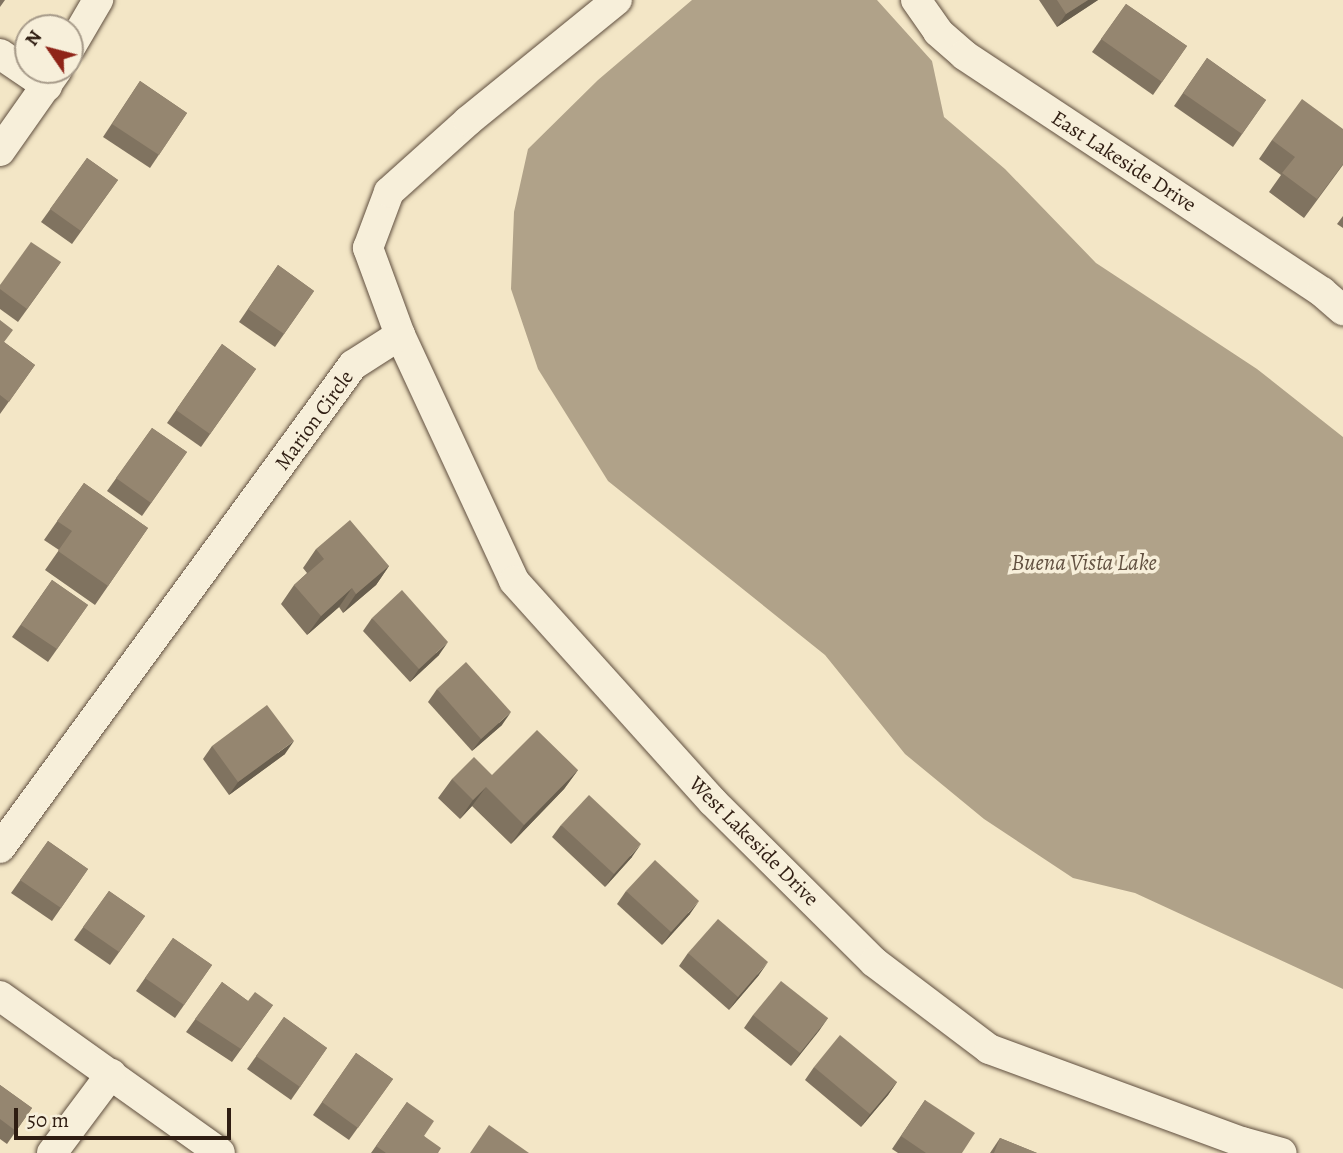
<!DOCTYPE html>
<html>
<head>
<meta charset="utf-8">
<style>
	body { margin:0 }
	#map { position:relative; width:1343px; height:1153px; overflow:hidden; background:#f3e6c6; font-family:Alegreya,serif }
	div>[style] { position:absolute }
	.water>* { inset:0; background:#b0a289 }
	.roads { filter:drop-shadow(0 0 2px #604f3f) drop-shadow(0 0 2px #604f3f) }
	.street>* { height:30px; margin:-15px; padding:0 15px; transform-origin:15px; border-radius:15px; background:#f7efda }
	.wall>* { inset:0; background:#807360 }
	.shaded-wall>* { inset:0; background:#685e4e }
	.building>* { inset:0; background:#958670 }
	span { translate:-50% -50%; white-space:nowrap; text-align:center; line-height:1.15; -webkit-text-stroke:7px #f7efda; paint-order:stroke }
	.street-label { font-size:21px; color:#2f1d12 }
	.water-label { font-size:23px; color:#635242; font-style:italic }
	.north { position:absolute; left:14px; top:14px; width:70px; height:70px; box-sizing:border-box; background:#f7efda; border:2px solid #a79b8a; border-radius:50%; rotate:305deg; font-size:19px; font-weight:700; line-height:28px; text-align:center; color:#2f1d12 }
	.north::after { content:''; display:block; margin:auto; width:24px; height:32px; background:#8f2418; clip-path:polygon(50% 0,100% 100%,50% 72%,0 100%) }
	.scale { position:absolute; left:14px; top:1108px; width:217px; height:32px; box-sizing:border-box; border:4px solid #2f1d12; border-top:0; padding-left:9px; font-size:21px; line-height:24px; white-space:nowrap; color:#2f1d12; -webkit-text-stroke:5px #f7efda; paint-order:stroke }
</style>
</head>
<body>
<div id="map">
	<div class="water">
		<div style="clip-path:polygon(692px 0,877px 0,932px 61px,944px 117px,1005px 169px,1096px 263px,1257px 369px,1343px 437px,1343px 989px,1135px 893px,1073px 878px,984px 819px,905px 754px,825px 655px,608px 481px,538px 369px,511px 289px,514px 212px,528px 149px,598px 80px)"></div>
	</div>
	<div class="roads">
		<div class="street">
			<div style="left:916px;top:0;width:39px;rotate:55deg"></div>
			<div style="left:938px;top:32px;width:35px;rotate:41deg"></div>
			<div style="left:964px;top:55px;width:429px;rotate:33.5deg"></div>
			<div style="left:1322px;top:292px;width:28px;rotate:41deg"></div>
			<div style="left:70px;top:48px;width:56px;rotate:-59.7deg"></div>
			<div style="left:0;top:54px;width:57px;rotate:34.2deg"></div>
			<div style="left:0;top:151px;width:99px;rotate:-54.9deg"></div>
			<div style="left:400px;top:335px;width:271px;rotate:65.1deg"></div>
			<div style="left:514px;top:581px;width:297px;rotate:48deg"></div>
			<div style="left:713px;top:802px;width:227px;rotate:44.8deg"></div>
			<div style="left:874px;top:962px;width:144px;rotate:37.1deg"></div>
			<div style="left:989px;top:1049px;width:270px;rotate:20.2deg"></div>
			<div style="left:1242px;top:1142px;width:41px;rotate:15.4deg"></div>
			<div style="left:0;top:848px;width:598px;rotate:-53.84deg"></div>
			<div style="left:353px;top:365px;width:56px;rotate:-32.6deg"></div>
			<div style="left:400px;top:335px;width:93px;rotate:-110.2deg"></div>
			<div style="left:368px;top:248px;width:60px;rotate:-69.4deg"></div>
			<div style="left:389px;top:192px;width:106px;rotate:-41.9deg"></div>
			<div style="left:468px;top:121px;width:192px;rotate:-39.1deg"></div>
			<div style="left:0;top:996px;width:270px;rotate:35.5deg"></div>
			<div style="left:52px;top:1153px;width:99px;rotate:-53.2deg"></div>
		</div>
	</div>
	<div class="wall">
		<div style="clip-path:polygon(0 0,5px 0,0 7px)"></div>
		<div style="clip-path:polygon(1039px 0,1098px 0,1057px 27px)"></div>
		<div style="clip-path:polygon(1126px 4px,1187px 46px,1153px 95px,1092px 52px)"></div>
		<div style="clip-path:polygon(1207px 58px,1266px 100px,1233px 147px,1174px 106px)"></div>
		<div style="clip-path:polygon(140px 81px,187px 113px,150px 168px,103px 137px)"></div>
		<div style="clip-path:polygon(1343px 129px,1343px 165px,1304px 218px,1269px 192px,1281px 175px,1259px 159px,1272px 140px)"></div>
		<div style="clip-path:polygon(87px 158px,118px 180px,72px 244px,41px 222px)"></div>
		<div style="clip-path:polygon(1343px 216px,1343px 228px,1337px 224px)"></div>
		<div style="clip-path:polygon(61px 262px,18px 322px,0 309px,0 285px)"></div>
		<div style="clip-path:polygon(278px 265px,314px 291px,275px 347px,239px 322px)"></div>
		<div style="clip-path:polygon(0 320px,4px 342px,35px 365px,0 414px)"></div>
		<div style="clip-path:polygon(222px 344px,256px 369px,201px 447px,167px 423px)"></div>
		<div style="clip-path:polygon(152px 428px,187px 452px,142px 516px,107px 491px)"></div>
		<div style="clip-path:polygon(84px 483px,148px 528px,95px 605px,45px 570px,59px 550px,44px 540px)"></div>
		<div style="clip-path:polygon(316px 549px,389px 566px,376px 585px,343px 613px,339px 607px,307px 635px,281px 604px,294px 585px,307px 573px,303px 568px)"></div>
		<div style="clip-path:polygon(52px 580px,88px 605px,48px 662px,12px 637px)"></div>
		<div style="clip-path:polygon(372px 618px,439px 655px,410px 682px,363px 631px)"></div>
		<div style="clip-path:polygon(437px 689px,502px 725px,472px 751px,428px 702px)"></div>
		<div style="clip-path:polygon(212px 746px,285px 754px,229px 795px,203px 759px)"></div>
		<div style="clip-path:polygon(578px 770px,564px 789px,511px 844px,472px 806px,460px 819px,438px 798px,452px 779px,492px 775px)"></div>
		<div style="clip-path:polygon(561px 825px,632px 857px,605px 887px,552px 837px)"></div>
		<div style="clip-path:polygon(48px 841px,88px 869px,52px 921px,11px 893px)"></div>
		<div style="clip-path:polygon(109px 891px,145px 916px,110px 965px,74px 940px)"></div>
		<div style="clip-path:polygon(626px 891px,690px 914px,662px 945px,617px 904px)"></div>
		<div style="clip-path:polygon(173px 938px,212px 965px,175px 1018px,136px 991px)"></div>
		<div style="clip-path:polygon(688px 953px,759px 975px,729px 1010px,679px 966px)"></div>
		<div style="clip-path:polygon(222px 982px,248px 1001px,273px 1005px,232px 1062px,186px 1032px)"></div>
		<div style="clip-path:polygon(753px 1015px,828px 1018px,791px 1066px,744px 1028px)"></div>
		<div style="clip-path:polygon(284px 1017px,327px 1048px,291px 1100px,247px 1069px)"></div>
		<div style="clip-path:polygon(356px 1053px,393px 1079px,349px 1140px,313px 1115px)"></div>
		<div style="clip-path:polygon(814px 1067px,897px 1082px,888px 1095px,861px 1127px,805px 1080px)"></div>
		<div style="clip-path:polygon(0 1085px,32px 1108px,7px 1144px,0 1139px)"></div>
		<div style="clip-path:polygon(925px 1100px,962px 1153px,898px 1153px,892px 1149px)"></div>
		<div style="clip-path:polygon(407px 1102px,424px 1136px,438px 1153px,371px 1153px)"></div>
		<div style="clip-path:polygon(1000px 1138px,1037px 1153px,990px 1153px)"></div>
	</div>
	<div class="shaded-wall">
		<div style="clip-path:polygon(1088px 0,1098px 0,1057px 27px,1066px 14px)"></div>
		<div style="clip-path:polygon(389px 566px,376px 585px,343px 613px,356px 594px)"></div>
		<div style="clip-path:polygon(352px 588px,339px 607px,307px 635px,321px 616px)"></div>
		<div style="clip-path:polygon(448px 642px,439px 655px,410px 682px,419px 669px)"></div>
		<div style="clip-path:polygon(511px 712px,502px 725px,472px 751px,481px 739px)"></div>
		<div style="clip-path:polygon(294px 741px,285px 754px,229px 795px,238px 782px)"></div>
		<div style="clip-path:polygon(578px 770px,564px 789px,511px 844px,524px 825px)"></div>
		<div style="clip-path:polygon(486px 787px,472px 806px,460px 819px,473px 800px)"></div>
		<div style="clip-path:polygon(641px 844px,632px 857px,605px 887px,614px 874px)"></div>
		<div style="clip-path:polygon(699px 901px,690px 914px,662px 945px,671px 932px)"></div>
		<div style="clip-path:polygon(768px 962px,759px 975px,729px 1010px,738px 997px)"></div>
		<div style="clip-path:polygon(828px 1018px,819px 1031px,791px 1066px,800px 1053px)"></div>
		<div style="clip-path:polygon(897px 1082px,888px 1095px,861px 1127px,870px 1114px)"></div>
	</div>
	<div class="building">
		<div style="clip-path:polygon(1057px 0,1088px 0,1066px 14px)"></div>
		<div style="clip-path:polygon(1126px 4px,1187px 46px,1162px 82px,1101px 39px)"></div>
		<div style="clip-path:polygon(1207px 58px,1266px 100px,1242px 134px,1183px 93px)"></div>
		<div style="clip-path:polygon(140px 81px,187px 113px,159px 155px,112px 124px)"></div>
		<div style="clip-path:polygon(1302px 99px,1343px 129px,1343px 164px,1317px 199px,1282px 173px,1295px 157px,1272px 140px)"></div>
		<div style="clip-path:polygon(87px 158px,118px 180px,81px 231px,50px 209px)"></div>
		<div style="clip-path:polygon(31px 242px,61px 262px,27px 309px,0 289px,0 285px)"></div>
		<div style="clip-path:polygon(278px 265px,314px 291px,284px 334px,248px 309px)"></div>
		<div style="clip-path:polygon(0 320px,13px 330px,4px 342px,35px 365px,9px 402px,0 395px)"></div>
		<div style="clip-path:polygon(222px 344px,256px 369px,210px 434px,176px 410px)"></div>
		<div style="clip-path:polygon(152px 428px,187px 452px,151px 503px,116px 478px)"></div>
		<div style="clip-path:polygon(84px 483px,148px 528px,108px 586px,58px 551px,72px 531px,57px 521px)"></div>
		<div style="clip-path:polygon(350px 520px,389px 566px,356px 594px,352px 588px,321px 616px,294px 585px,324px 559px,316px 549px)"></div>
		<div style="clip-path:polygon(52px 580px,88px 605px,57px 649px,21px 625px)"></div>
		<div style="clip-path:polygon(402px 590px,448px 642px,419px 669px,372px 618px)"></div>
		<div style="clip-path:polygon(466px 662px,511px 712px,481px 739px,437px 689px)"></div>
		<div style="clip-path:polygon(267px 705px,294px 741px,238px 782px,212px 746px)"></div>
		<div style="clip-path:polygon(537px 730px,578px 770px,524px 825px,486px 787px,473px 800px,452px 779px,474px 757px,492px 775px)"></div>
		<div style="clip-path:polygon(589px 795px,641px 844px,614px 874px,561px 825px)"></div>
		<div style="clip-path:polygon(48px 841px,88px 869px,61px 908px,20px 880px)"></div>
		<div style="clip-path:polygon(655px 860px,699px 901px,671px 932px,626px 891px)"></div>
		<div style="clip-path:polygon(109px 891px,145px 916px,119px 952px,83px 927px)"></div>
		<div style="clip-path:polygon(718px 919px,768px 962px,738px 997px,688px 953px)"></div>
		<div style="clip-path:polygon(173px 938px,212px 965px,184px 1005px,145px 978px)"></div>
		<div style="clip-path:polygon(781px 981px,828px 1018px,800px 1053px,753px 1015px)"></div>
		<div style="clip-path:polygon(222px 982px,248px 1001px,255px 992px,273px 1005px,241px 1049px,195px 1019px)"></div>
		<div style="clip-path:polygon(284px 1017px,327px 1048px,300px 1087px,256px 1056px)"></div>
		<div style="clip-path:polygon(840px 1035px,897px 1082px,870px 1114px,814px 1067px)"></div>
		<div style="clip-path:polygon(356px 1053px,393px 1079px,358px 1128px,322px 1102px)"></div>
		<div style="clip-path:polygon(0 1085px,32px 1108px,16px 1131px,0 1119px)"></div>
		<div style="clip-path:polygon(925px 1100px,975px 1133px,962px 1153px,926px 1153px,901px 1136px)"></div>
		<div style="clip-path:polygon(407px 1102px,434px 1121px,424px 1136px,441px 1148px,438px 1153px,386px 1153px,376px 1146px)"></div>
		<div style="clip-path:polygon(489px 1125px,529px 1153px,470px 1153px)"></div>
		<div style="clip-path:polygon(1000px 1138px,1037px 1153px,994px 1153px)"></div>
	</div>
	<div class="street-label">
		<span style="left:1124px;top:161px;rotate:33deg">East Lakeside Drive</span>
		<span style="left:314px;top:420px;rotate:-54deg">Marion Circle</span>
		<span style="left:754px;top:841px;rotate:45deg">West Lakeside Drive</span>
	</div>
	<div class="water-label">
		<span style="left:1084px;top:563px">Buena Vista Lake</span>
	</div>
	<div class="north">N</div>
	<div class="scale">50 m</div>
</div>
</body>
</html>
